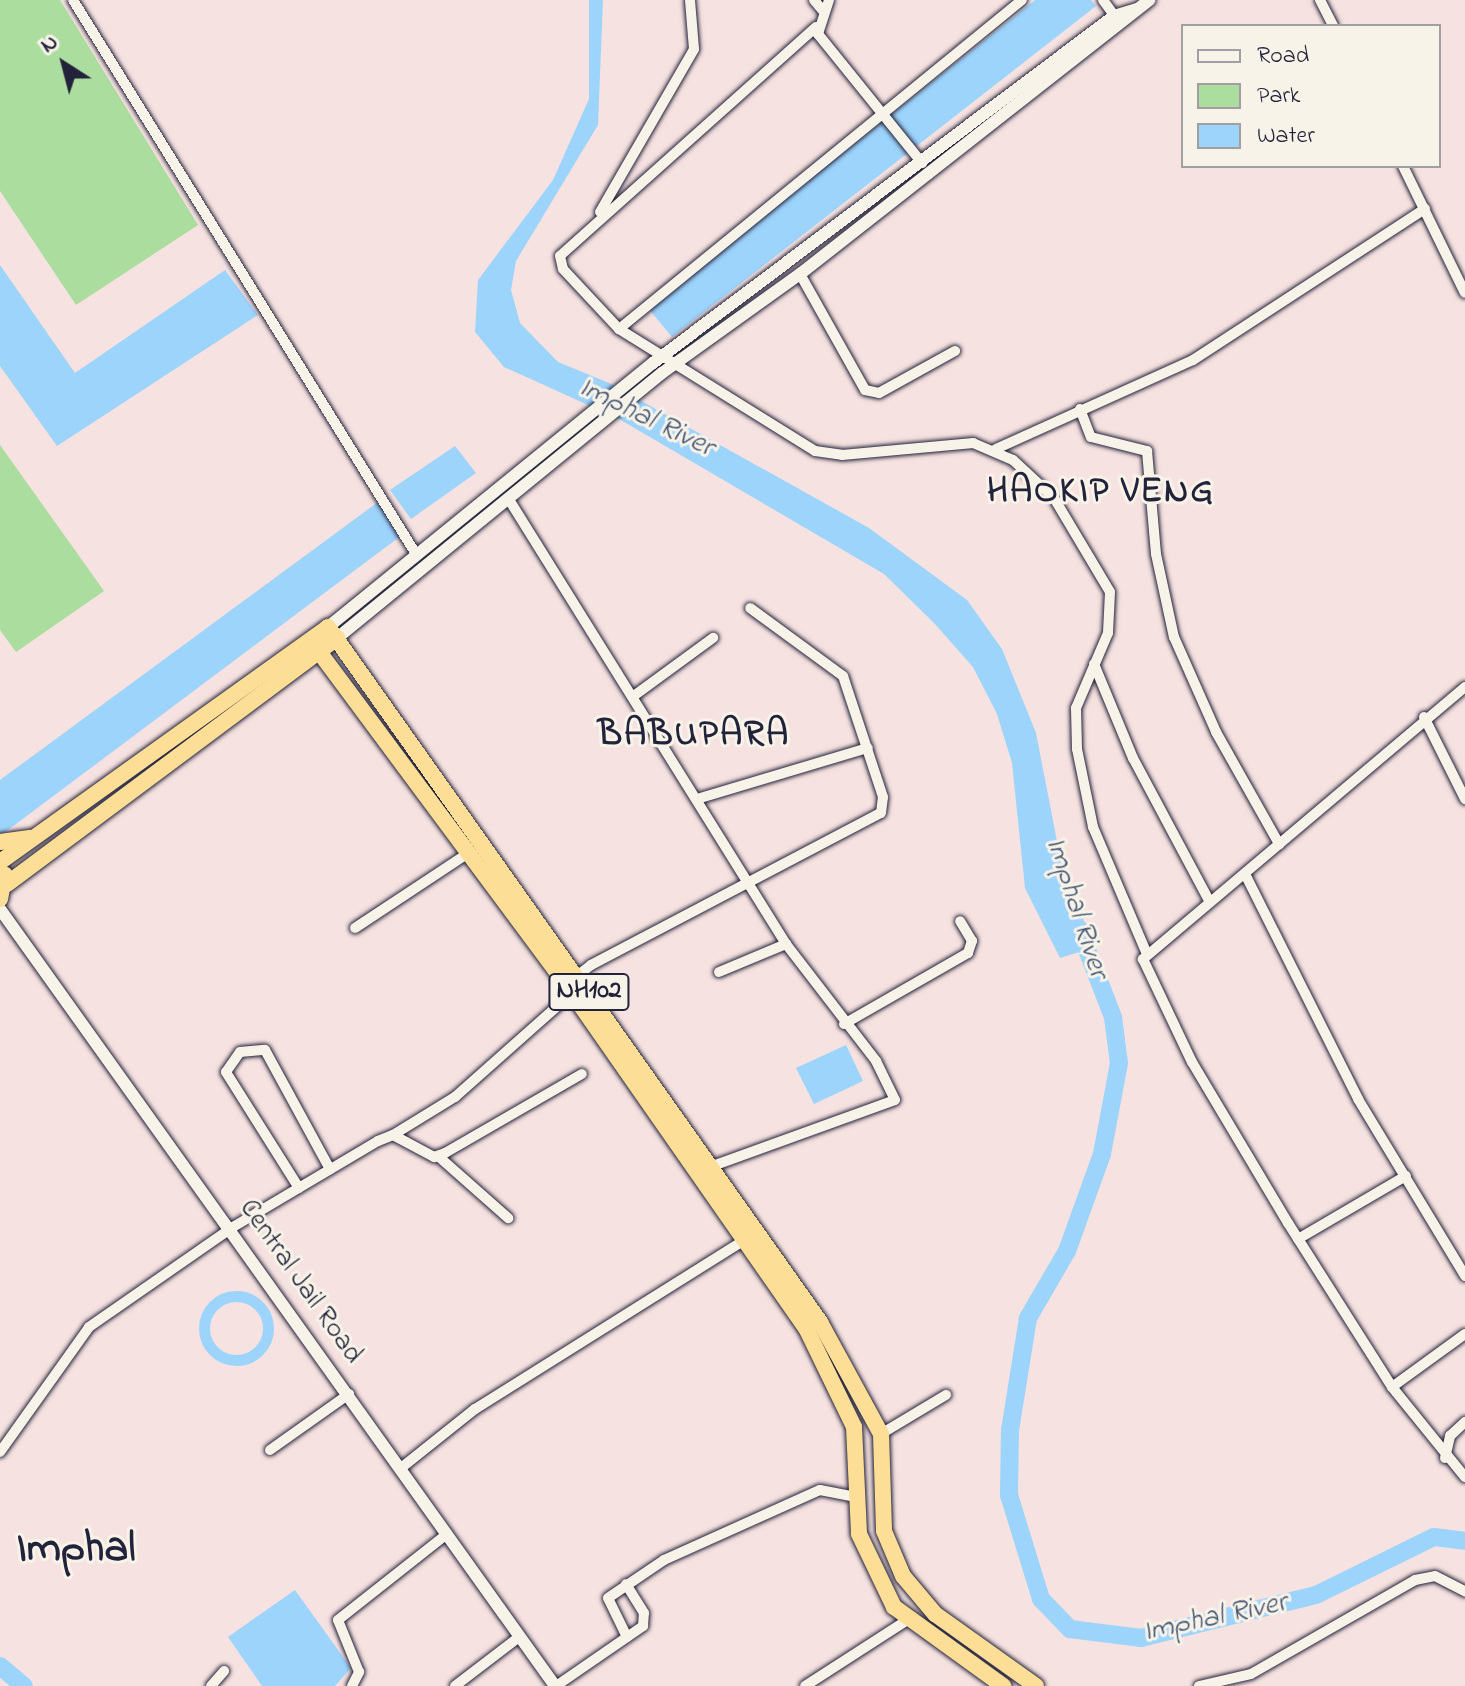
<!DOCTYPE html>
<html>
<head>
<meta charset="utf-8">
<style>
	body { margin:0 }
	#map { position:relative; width:1465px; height:1686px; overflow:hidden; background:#f6e2e0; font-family:"Indie Flower",sans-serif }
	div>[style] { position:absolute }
	.green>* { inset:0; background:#abdd9e }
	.water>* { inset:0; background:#9dd4fc }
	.canal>* { height:11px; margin:-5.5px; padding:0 5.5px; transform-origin:5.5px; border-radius:5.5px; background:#9dd4fc }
	.canal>.ring { margin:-5.5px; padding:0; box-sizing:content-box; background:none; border:11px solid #9dd4fc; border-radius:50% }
	.river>* { height:18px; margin:-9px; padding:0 9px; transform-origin:9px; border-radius:9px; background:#9dd4fc }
	.roads { filter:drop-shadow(0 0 2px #22223b) drop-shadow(0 0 2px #22223b) }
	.minor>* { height:10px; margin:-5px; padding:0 5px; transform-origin:5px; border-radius:5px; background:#f7f3e8 }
	.tertiary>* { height:12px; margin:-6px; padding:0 6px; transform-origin:6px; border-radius:6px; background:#f7f3e8 }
	.trunk>* { height:16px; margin:-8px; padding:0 8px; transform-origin:8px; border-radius:8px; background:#fdde96 }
	span { translate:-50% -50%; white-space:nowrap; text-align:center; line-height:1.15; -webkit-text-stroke:6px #f7f3e8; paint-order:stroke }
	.shield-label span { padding:2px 6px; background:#f7f3e8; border:2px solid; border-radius:6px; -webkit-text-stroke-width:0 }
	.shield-label { font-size:26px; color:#22223b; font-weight:700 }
	.street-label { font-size:28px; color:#22223b }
	.water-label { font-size:30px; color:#475775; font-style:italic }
	.district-label { font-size:36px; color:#22223b; font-weight:700; letter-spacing:2px }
	.town-label { font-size:44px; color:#22223b; font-weight:700 }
	.legend { position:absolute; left:1181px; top:24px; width:260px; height:144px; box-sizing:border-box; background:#f7f3e8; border:2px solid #a29fa3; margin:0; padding:10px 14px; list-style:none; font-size:24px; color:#22223b }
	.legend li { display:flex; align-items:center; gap:16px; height:40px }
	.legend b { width:40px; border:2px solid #a29fa3 }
	.north { position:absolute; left:24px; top:24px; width:80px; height:80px; -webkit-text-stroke:6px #f7f3e8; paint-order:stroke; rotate:324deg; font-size:22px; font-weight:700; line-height:32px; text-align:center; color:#22223b }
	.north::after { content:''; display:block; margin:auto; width:28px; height:36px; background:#22223b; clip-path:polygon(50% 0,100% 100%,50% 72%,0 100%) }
</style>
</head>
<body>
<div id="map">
	<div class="green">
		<div style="clip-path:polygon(0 0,60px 0,198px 225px,76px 305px,0 191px)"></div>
		<div style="clip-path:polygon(0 445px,104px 591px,16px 652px,0 630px)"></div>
	</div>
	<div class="water">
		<div style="clip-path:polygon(589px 0,603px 0,598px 125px,516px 261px,511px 290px,520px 323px,558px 362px,609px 383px,869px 528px,967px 600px,1002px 649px,1036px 733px,1063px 872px,1095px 947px,1060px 958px,1025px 888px,1012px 763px,997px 714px,973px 667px,934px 623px,884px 574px,619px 419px,504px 367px,475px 332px,478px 280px,553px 180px,589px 99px)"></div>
		<div style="clip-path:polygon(1035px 0,1091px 0,1096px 6px,672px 337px,648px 308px)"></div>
		<div style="clip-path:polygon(0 265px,75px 373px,225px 270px,258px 315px,57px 446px,0 366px)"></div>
		<div style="clip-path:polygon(455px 446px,476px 473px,411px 519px,390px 490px)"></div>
		<div style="clip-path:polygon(378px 502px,402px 535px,0 836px,0 780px)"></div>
		<div style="clip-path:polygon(846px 1045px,863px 1081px,814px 1104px,796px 1068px)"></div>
		<div style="clip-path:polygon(295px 1590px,351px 1668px,335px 1686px,262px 1686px,228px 1637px)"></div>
	</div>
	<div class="canal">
		<div class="ring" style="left:204px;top:1296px;width:53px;height:53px"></div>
	</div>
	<div class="river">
		<div style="left:1079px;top:929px;width:94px;rotate:68.9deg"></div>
		<div style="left:1113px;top:1017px;width:46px;rotate:82.6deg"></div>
		<div style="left:1119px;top:1063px;width:93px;rotate:100.6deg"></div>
		<div style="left:1102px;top:1154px;width:103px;rotate:109.8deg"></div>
		<div style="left:1067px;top:1251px;width:78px;rotate:120.2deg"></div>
		<div style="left:1028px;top:1318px;width:113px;rotate:99.1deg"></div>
		<div style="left:1010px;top:1430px;width:65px;rotate:90.9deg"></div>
		<div style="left:1009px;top:1495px;width:109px;rotate:72.9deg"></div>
		<div style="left:1041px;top:1599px;width:42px;rotate:46deg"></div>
		<div style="left:1070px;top:1629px;width:72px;rotate:7.2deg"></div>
		<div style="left:1141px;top:1638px;width:180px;rotate:-13.8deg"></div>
		<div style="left:1316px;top:1595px;width:131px;rotate:-26.2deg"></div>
		<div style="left:1434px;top:1537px;width:31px;rotate:7deg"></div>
		<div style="left:0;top:1666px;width:31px;rotate:40deg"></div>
	</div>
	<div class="roads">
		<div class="minor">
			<div style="left:73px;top:0;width:652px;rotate:58.24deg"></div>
			<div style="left:814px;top:0;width:16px;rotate:50deg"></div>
			<div style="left:829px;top:0;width:36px;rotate:108deg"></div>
			<div style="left:818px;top:34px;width:166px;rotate:51.1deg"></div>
			<div style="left:1103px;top:0;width:24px;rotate:54deg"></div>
			<div style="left:1320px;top:0;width:29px;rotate:63deg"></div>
			<div style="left:816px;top:27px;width:343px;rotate:138.2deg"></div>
			<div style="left:560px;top:256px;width:13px;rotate:77deg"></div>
			<div style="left:563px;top:269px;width:82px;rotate:47deg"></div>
			<div style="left:619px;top:329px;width:520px;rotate:-39.23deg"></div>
			<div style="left:1403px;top:166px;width:141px;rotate:64deg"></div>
			<div style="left:600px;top:212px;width:188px;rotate:-60deg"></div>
			<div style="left:694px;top:49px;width:49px;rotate:-94.7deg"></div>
			<div style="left:800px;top:274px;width:133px;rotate:60.7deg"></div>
			<div style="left:865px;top:390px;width:14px;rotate:12deg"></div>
			<div style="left:879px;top:393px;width:87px;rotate:-28.9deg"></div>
			<div style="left:619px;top:329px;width:231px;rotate:31.9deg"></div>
			<div style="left:815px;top:451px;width:27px;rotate:8deg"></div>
			<div style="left:842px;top:455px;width:132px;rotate:-5.2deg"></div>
			<div style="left:973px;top:443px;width:43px;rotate:23deg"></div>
			<div style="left:1013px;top:460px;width:56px;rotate:42.8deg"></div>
			<div style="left:1054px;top:498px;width:109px;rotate:59.2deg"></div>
			<div style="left:1110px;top:592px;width:41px;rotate:92.8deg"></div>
			<div style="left:1108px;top:633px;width:82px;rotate:113.1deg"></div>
			<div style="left:1076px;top:708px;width:41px;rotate:88.6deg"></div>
			<div style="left:1077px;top:749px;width:80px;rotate:78.4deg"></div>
			<div style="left:1093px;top:827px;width:136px;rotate:67deg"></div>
			<div style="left:1080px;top:409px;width:30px;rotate:69deg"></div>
			<div style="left:1091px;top:437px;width:58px;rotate:14deg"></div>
			<div style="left:1147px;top:451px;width:103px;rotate:85deg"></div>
			<div style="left:1156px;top:554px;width:85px;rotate:77.8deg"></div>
			<div style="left:1174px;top:637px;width:104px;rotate:66.1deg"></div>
			<div style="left:1216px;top:732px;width:129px;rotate:60.6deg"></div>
			<div style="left:996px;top:449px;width:216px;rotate:-24.3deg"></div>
			<div style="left:1193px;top:360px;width:277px;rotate:-33.1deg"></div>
			<div style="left:508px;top:498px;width:526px;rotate:58.06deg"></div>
			<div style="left:786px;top:944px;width:148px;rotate:52.4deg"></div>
			<div style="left:876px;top:1061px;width:43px;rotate:64deg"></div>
			<div style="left:895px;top:1100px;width:194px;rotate:160.1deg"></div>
			<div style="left:1094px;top:664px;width:102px;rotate:67.5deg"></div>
			<div style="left:1133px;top:758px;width:163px;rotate:61.9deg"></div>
			<div style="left:1465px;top:687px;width:422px;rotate:139.8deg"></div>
			<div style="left:1143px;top:959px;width:114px;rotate:64.6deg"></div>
			<div style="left:1192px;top:1062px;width:187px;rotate:59.2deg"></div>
			<div style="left:1288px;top:1223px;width:194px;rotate:57.6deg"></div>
			<div style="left:1392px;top:1387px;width:116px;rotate:51deg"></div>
			<div style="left:635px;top:695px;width:97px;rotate:-36.2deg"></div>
			<div style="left:1424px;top:717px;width:92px;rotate:63.4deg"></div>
			<div style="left:700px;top:798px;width:175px;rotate:-16.6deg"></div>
			<div style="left:1245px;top:874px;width:252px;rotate:63.3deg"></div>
			<div style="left:1358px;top:1099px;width:207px;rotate:58.8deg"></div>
			<div style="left:355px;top:928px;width:138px;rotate:-33.5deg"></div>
			<div style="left:719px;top:972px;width:73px;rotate:-22.7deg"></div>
			<div style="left:844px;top:1024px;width:143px;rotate:-29.8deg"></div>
			<div style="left:968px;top:953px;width:13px;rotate:-72deg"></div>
			<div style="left:972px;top:941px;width:23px;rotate:-121deg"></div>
			<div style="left:393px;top:1135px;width:73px;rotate:-31.5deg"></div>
			<div style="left:455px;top:1097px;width:157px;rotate:-41.6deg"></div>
			<div style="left:572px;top:993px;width:18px;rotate:-74deg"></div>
			<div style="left:577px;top:976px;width:18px;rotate:-38deg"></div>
			<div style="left:591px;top:965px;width:327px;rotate:-27.7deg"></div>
			<div style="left:881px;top:813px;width:16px;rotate:-83deg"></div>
			<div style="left:883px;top:797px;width:127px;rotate:-108.3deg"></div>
			<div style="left:843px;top:676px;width:115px;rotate:-143.8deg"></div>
			<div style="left:438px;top:1156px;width:94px;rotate:41.5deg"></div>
			<div style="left:299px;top:1188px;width:137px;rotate:-122.2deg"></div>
			<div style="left:226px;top:1072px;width:24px;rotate:-55deg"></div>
			<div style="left:240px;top:1052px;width:25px;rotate:-5deg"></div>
			<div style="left:265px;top:1050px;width:136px;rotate:61.4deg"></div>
			<div style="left:1298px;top:1239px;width:125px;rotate:-30.3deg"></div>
			<div style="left:1392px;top:1387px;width:90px;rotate:-36deg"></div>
			<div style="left:881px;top:1434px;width:76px;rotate:-31deg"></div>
			<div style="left:270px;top:1450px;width:97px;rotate:-35.3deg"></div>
			<div style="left:0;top:1452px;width:153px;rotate:-54.5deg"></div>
			<div style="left:89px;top:1327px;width:175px;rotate:-34.8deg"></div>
			<div style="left:233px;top:1227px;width:169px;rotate:-30.7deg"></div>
			<div style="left:378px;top:1141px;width:16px;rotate:-22deg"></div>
			<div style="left:393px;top:1135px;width:47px;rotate:28.2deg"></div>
			<div style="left:434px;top:1157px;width:12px;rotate:-20deg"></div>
			<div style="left:445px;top:1153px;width:158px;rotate:-30deg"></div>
			<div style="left:1445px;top:1458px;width:23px;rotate:-77deg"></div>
			<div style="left:1450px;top:1436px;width:21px;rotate:-43deg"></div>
			<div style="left:401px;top:1468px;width:95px;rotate:-38.6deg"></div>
			<div style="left:475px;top:1409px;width:324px;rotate:-32.1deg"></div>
			<div style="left:627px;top:1637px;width:43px;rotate:-116deg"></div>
			<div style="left:608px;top:1598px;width:68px;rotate:-34.2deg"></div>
			<div style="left:664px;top:1560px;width:171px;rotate:-24.2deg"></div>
			<div style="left:820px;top:1490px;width:38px;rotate:11deg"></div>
			<div style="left:211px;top:1686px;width:20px;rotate:-49deg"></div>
			<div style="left:352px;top:1686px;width:16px;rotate:-63deg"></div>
			<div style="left:359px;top:1672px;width:56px;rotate:-112deg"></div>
			<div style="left:338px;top:1620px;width:139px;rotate:-38.3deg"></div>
			<div style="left:455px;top:1686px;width:81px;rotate:-37.4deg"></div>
			<div style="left:556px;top:1686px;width:106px;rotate:-34.6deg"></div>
			<div style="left:643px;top:1626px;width:13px;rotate:-86deg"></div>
			<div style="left:644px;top:1613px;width:34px;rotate:-122deg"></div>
			<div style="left:805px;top:1686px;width:120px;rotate:-32.8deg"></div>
			<div style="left:1199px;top:1686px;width:53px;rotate:-13deg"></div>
			<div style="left:1251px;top:1674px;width:189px;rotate:-29.8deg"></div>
			<div style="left:1415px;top:1580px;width:20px;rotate:-11deg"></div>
			<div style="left:1435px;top:1576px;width:34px;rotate:27deg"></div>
		</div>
		<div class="tertiary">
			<div style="left:328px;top:627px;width:419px;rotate:-39.1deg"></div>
			<div style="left:653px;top:363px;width:577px;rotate:-36.97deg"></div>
			<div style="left:1114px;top:16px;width:24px;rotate:-17deg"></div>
			<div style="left:337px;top:638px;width:419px;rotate:-39.2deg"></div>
			<div style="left:662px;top:373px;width:170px;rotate:-35.7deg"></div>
			<div style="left:800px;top:274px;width:444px;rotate:-38.1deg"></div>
			<div style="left:0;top:909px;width:955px;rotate:54.46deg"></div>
		</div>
		<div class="trunk">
			<div style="left:311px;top:641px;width:438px;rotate:53.4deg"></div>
			<div style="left:572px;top:993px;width:409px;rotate:55.1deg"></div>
			<div style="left:806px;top:1328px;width:110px;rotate:64.1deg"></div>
			<div style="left:854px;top:1427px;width:107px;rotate:87.3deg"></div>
			<div style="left:859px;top:1534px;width:81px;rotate:64.4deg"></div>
			<div style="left:894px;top:1607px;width:135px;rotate:35.9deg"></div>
			<div style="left:0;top:842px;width:30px;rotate:-8deg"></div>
			<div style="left:0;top:862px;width:403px;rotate:-35.6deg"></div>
			<div style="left:328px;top:627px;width:852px;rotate:54.7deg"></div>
			<div style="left:820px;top:1322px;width:128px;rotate:61.4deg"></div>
			<div style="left:881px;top:1434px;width:97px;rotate:88.2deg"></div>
			<div style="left:884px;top:1531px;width:49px;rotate:67.1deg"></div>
			<div style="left:903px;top:1576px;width:50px;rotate:49.9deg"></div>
			<div style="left:935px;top:1614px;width:124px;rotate:35.5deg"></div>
			<div style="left:7px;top:884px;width:412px;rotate:-36.7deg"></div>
			<div style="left:0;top:899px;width:25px;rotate:-79deg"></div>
		</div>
	</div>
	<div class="shield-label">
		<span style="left:589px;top:992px">NH102</span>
	</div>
	<div class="street-label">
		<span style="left:300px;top:1282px;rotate:55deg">Central Jail Road</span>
	</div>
	<div class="water-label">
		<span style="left:646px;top:418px;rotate:26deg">Imphal River</span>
		<span style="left:1076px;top:908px;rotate:72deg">Imphal River</span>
		<span style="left:1215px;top:1618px;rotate:-12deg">Imphal River</span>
	</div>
	<div class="district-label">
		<span style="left:1101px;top:493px">HAOKIP VENG</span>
		<span style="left:694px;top:736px">BABUPARA</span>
	</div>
	<div class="town-label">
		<span style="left:76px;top:1549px">Imphal</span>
	</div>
	<ul class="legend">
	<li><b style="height:10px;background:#f7f3e8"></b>Road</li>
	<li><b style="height:22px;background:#abdd9e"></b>Park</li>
	<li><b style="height:22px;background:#9dd4fc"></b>Water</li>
	</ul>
	<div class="north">N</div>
</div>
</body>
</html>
